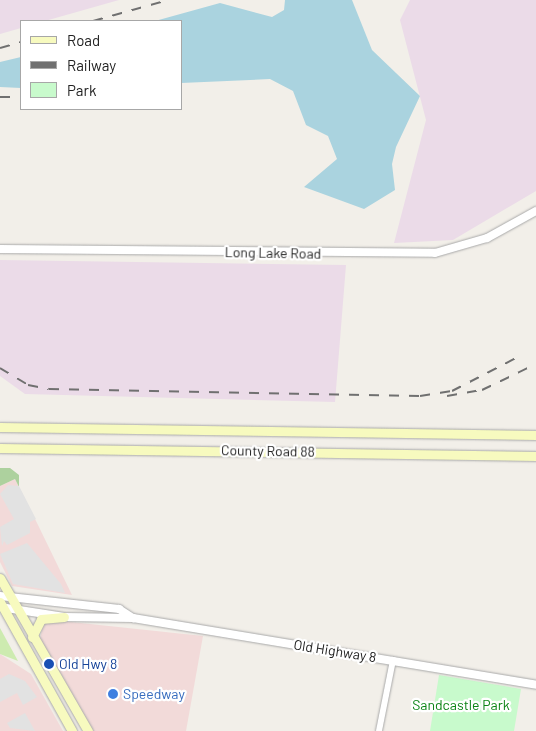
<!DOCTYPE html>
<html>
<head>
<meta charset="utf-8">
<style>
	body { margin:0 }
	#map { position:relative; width:536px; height:731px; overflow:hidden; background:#f2efe9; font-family:Barlow,sans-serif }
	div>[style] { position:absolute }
	.commercial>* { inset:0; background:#f2dad9 }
	.industrial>* { inset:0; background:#ebdbe8 }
	.grass>* { inset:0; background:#cdebb0 }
	.forest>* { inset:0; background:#add19e }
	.park>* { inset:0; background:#c8facc }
	.parking>* { inset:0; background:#e2e2e2 }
	.water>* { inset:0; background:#aad3df }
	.roads { filter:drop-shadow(0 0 1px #a9a9a9) drop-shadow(0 0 1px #a9a9a9) }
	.minor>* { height:5.5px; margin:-2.75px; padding:0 2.75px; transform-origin:2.75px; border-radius:2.75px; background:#fff }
	.tertiary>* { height:8px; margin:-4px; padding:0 4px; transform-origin:4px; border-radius:4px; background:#fff }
	.secondary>* { height:9px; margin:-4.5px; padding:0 4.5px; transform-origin:4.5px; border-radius:4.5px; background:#f7fabf }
	.rail>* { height:2px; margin-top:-1px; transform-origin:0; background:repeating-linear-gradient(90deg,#707070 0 10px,transparent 0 20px) }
	.dots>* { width:14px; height:14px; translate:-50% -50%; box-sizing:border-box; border:2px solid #fff; border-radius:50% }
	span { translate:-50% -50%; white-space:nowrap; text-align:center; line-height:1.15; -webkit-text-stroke:4.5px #fff; paint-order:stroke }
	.street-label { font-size:14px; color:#222 }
	.transit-label { font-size:14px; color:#164399 }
	.left { translate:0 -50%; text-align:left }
	.shop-label { font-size:14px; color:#366cbe }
	.park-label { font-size:14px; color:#0c8416 }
	.legend { position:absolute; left:20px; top:20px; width:162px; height:90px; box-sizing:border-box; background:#fff; border:1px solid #a7a7a7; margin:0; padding:6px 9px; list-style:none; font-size:15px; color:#222 }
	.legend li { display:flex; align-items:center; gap:10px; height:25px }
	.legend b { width:25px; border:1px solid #a7a7a7 }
</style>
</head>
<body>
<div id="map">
	<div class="commercial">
		<div style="clip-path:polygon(15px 479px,38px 525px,72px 595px,12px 586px,0 562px,0 486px)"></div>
		<div style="clip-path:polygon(52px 620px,203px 636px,186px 731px,91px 731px,40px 639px,43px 625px)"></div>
		<div style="clip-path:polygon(0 654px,31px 674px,63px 731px,0 731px)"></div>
	</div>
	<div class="industrial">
		<div style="clip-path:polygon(0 0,119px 0,45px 21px,21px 21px,21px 28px,0 34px)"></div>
		<div style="clip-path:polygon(410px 0,536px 0,536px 191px,453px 240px,394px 243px,426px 120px,400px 20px)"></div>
		<div style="clip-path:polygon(0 260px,346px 265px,335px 402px,25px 394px,0 376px)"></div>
	</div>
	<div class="grass">
		<div style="clip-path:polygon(0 628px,18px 661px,0 654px)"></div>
	</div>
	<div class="forest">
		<div style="clip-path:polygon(0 468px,10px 468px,19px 475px,19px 487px,15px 479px,0 486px)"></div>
	</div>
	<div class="park">
		<div style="clip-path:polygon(439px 675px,521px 689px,514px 731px,430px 731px)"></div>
	</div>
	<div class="parking">
		<div style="clip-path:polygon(8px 485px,19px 486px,36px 519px,30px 522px,30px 533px,7px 545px,4px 541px,2px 546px,0 527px,14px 519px,0 494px)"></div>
		<div style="clip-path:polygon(27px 543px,61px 584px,65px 593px,13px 584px,0 554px)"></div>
		<div style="clip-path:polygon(9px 674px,25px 681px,37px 697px,23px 705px,17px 693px,0 702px,0 679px)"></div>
		<div style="clip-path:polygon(25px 713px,35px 731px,10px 728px,7px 723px)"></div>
	</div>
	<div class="water">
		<div style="clip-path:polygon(285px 0,352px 0,372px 50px,420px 96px,396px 147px,392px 164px,395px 190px,364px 209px,304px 187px,337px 159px,328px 136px,306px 125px,293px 91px,270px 79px,181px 83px,181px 21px,155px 21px,220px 3px,272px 17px,284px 10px)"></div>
		<div style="clip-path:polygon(21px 57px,21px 88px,0 87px,0 62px)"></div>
	</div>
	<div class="roads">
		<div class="minor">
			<div style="left:379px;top:731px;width:72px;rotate:-78.8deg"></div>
		</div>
		<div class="tertiary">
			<div style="left:0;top:249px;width:435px;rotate:0.5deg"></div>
			<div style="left:435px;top:253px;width:54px;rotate:-16.1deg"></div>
			<div style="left:487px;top:238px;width:56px;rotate:-28.9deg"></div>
			<div style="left:0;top:596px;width:120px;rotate:6.2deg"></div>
			<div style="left:119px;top:609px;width:17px;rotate:33deg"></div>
			<div style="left:0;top:607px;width:65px;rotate:8.9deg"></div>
			<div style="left:64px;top:617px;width:69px;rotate:0.8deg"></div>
			<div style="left:133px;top:618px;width:409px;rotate:9.4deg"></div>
		</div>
		<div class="secondary">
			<div style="left:0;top:427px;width:536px;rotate:0.86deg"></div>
			<div style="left:0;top:448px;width:536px;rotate:0.86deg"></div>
			<div style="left:0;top:578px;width:177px;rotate:60.1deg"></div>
			<div style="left:0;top:602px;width:148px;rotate:60.8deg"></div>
			<div style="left:32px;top:637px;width:20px;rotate:-63deg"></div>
			<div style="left:41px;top:619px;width:23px;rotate:-5deg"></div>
		</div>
	</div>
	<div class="rail">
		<div style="left:93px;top:21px;width:78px;rotate:-15.6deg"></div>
		<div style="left:0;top:48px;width:22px;rotate:-16deg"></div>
		<div style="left:0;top:97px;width:21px"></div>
		<div style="left:181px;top:103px;width:1px"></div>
		<div style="left:0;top:368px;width:33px;rotate:31deg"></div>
		<div style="left:28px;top:385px;width:21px;rotate:11deg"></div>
		<div style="left:49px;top:389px;width:371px;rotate:1.1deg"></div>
		<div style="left:420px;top:396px;width:32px;rotate:-9deg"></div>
		<div style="left:452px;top:391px;width:72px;rotate:-27.3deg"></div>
		<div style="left:447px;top:396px;width:36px;rotate:-10deg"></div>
		<div style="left:482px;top:390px;width:60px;rotate:-25.7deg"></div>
	</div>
	<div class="dots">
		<div style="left:49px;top:664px;background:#1a4fb4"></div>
		<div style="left:113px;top:694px;background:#3f7fe0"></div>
	</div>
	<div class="street-label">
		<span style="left:273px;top:253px;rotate:1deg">Long Lake Road</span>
		<span style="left:268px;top:451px;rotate:1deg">County Road 88</span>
		<span style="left:335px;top:651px;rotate:9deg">Old Highway 8</span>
	</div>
	<div class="transit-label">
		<span class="left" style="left:59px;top:664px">Old Hwy 8</span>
	</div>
	<div class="shop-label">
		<span class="left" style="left:123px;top:694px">Speedway</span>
	</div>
	<div class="park-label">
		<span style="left:461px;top:705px">Sandcastle Park</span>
	</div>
	<ul class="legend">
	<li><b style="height:6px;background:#f7fabf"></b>Road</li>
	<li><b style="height:6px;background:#707070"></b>Railway</li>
	<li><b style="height:14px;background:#c8facc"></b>Park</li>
	</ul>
</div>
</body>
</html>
